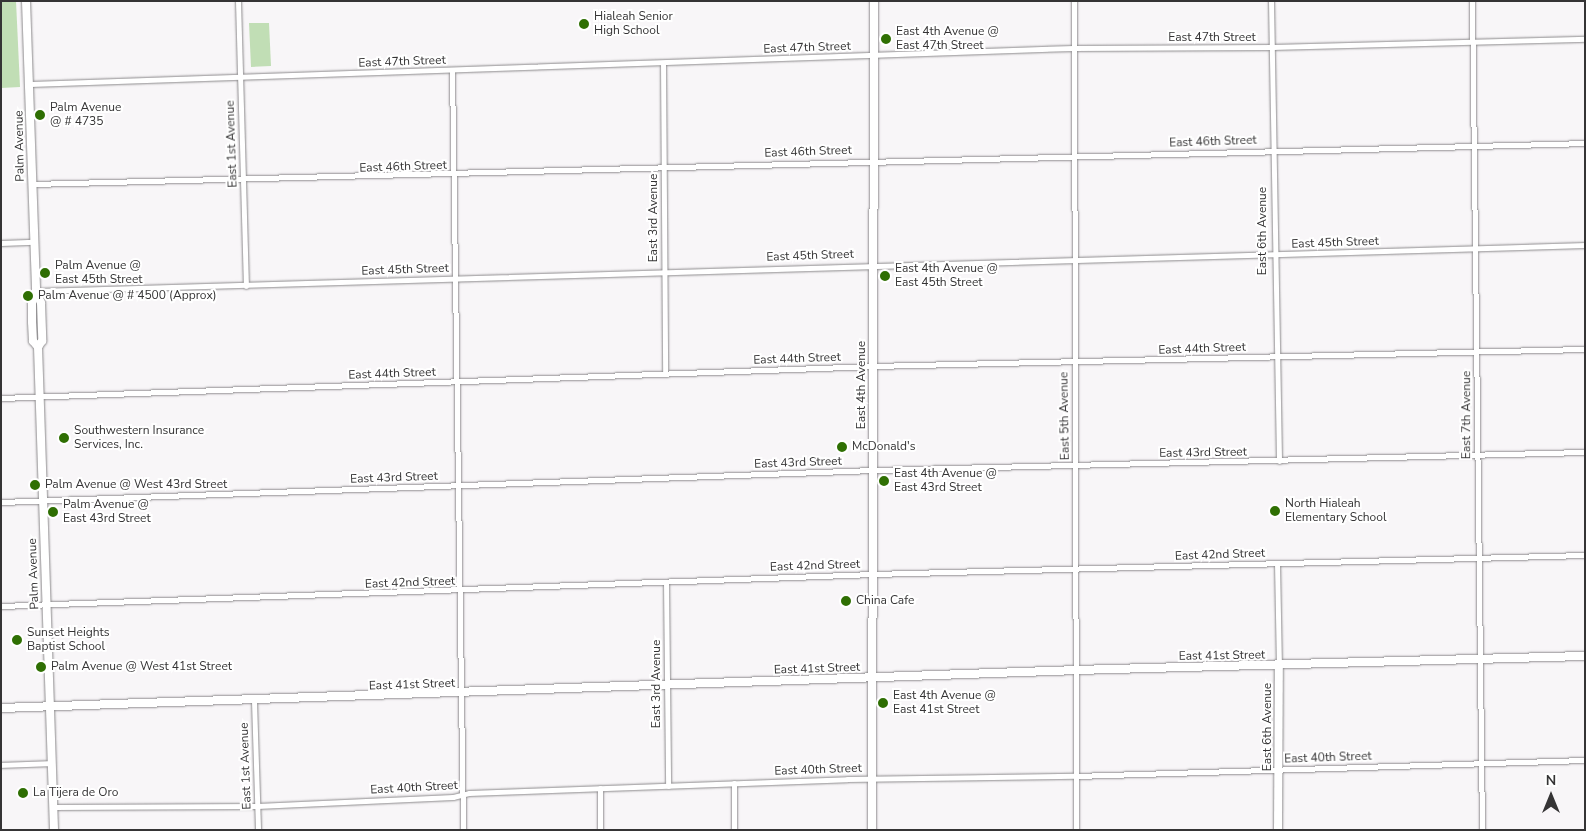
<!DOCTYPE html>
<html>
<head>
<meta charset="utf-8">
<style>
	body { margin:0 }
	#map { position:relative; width:1586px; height:831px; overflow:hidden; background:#f8f6f8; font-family:"Nunito Sans",sans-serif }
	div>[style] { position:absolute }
	.green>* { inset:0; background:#c1deb5 }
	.roads { filter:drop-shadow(0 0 1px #8c8a8c) drop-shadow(0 0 1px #8c8a8c) }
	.street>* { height:5px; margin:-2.5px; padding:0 2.5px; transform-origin:2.5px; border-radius:2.5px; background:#fff }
	.secondary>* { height:8px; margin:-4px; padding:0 4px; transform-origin:4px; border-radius:4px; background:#fff }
	.dots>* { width:14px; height:14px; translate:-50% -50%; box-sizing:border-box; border:2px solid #fff; border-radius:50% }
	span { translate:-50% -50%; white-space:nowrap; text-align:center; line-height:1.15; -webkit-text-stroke:4px #fff; paint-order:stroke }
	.poi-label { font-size:12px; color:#353435 }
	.left { translate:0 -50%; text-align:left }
	.street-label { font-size:12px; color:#353435 }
	.frame { position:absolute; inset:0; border:2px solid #353435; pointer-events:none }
	.north { position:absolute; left:1526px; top:771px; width:50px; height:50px; -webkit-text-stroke:4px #fff; paint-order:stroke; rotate:0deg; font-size:14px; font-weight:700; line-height:20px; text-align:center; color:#353435 }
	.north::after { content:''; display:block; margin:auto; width:18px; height:22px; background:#353435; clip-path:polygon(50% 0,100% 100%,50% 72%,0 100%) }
</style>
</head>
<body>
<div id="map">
	<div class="green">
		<div style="clip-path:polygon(1px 1px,16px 1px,20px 87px,1px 88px)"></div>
		<div style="clip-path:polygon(249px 23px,269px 23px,271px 66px,251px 67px)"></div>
	</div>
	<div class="roads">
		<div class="street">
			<div style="left:238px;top:1px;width:285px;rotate:88.4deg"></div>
			<div style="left:1074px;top:1px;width:829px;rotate:89.86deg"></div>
			<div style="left:1271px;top:1px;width:460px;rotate:89deg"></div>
			<div style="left:1472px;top:1px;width:829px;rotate:89.31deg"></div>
			<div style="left:663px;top:63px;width:311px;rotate:89.6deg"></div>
			<div style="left:452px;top:70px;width:760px;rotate:89.17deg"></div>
			<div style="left:30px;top:84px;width:1044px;rotate:-1.98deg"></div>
			<div style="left:1073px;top:48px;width:201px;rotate:-0.3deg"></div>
			<div style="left:1274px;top:47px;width:311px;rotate:-1.5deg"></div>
			<div style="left:32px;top:184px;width:1554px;rotate:-1.51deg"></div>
			<div style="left:1px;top:243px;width:33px;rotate:-2deg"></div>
			<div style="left:36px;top:291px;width:1550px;rotate:-1.7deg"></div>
			<div style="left:1px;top:398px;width:873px;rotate:-2.1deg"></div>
			<div style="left:873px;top:366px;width:712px;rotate:-1.37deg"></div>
			<div style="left:1px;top:502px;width:873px;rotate:-2.1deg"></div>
			<div style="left:873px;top:470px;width:712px;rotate:-1.45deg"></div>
			<div style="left:1277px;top:563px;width:103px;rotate:88.9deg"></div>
			<div style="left:666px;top:582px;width:204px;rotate:89.4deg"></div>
			<div style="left:1px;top:606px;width:873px;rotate:-2.1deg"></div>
			<div style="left:873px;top:574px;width:712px;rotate:-1.53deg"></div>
			<div style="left:254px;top:701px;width:129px;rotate:88.2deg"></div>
			<div style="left:1px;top:765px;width:51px;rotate:-2.2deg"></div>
			<div style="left:734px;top:783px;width:47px;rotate:90deg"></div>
			<div style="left:53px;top:807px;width:204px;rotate:-0.3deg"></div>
			<div style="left:257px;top:806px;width:196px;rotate:-2.6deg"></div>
			<div style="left:453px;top:797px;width:16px;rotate:-14deg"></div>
			<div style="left:469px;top:793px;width:378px;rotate:-2.1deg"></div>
			<div style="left:847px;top:779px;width:229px;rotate:-0.8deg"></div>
			<div style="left:1076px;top:776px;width:509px;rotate:-1.8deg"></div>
			<div style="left:600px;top:830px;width:42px;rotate:-90deg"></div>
		</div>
		<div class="secondary">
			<div style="left:26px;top:1px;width:290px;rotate:88deg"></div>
			<div style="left:36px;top:291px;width:13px;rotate:67deg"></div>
			<div style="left:41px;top:303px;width:38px;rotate:88deg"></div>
			<div style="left:42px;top:341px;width:7px;rotate:124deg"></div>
			<div style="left:38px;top:347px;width:483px;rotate:88.1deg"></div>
			<div style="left:36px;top:291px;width:13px;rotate:108deg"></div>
			<div style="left:32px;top:303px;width:19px;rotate:90deg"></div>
			<div style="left:32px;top:322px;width:19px;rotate:87deg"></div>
			<div style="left:33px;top:341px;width:8px;rotate:50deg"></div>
			<div style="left:1px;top:708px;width:1076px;rotate:-2.02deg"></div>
			<div style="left:1076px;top:670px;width:509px;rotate:-1.58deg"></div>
			<div style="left:872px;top:830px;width:829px;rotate:-89.86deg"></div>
			<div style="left:1278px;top:830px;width:164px;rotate:-89.7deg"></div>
		</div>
	</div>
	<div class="dots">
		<div style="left:584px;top:24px;background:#2f6f03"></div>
		<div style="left:886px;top:39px;background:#2f6f03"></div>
		<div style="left:40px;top:115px;background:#2f6f03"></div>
		<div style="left:45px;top:273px;background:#2f6f03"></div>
		<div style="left:885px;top:276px;background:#2f6f03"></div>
		<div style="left:28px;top:296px;background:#2f6f03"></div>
		<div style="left:64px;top:438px;background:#2f6f03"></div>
		<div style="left:842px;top:447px;background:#2f6f03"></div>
		<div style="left:884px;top:481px;background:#2f6f03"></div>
		<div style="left:35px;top:485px;background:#2f6f03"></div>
		<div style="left:1275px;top:511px;background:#2f6f03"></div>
		<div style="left:53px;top:512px;background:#2f6f03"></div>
		<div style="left:846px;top:601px;background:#2f6f03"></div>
		<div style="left:17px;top:640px;background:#2f6f03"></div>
		<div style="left:41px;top:667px;background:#2f6f03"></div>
		<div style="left:883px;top:703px;background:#2f6f03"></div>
		<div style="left:23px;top:793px;background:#2f6f03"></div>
	</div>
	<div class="poi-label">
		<span class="left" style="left:594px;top:24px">Hialeah Senior<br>High School</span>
		<span class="left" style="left:896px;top:39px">East 4th Avenue @<br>East 47th Street</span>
		<span class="left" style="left:50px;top:115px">Palm Avenue<br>@ # 4735</span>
		<span class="left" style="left:55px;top:273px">Palm Avenue @<br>East 45th Street</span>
		<span class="left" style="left:895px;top:276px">East 4th Avenue @<br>East 45th Street</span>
		<span class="left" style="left:38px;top:296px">Palm Avenue @ # 4500 (Approx)</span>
		<span class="left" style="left:74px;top:438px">Southwestern Insurance<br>Services, Inc.</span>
		<span class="left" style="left:852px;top:447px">McDonald's</span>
		<span class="left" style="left:894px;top:481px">East 4th Avenue @<br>East 43rd Street</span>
		<span class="left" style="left:45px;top:485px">Palm Avenue @ West 43rd Street</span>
		<span class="left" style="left:1285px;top:511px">North Hialeah<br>Elementary School</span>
		<span class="left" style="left:63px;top:512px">Palm Avenue @<br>East 43rd Street</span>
		<span class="left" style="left:856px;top:601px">China Cafe</span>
		<span class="left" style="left:27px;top:640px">Sunset Heights<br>Baptist School</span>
		<span class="left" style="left:51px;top:667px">Palm Avenue @ West 41st Street</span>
		<span class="left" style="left:893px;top:703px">East 4th Avenue @<br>East 41st Street</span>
		<span class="left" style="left:33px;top:793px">La Tijera de Oro</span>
	</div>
	<div class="street-label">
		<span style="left:1212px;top:38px">East 47th Street</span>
		<span style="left:807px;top:48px;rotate:-2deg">East 47th Street</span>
		<span style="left:402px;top:62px;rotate:-2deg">East 47th Street</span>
		<span style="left:1213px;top:142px;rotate:-2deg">East 46th Street</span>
		<span style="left:232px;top:144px;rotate:-92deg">East 1st Avenue</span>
		<span style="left:20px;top:146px;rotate:-91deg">Palm Avenue</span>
		<span style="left:808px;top:152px;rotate:-2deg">East 46th Street</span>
		<span style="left:403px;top:167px;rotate:-2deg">East 46th Street</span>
		<span style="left:654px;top:218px;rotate:-90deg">East 3rd Avenue</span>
		<span style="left:1263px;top:231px;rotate:-90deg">East 6th Avenue</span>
		<span style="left:1335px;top:243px;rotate:-2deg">East 45th Street</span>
		<span style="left:810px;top:256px;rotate:-2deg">East 45th Street</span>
		<span style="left:405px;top:270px;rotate:-2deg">East 45th Street</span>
		<span style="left:1202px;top:349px;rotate:-2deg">East 44th Street</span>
		<span style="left:797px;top:359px;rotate:-2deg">East 44th Street</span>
		<span style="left:392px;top:374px;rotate:-2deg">East 44th Street</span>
		<span style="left:862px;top:385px;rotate:-90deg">East 4th Avenue</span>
		<span style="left:1467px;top:415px;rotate:-90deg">East 7th Avenue</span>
		<span style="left:1065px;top:416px;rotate:-91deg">East 5th Avenue</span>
		<span style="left:1203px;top:453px;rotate:-1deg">East 43rd Street</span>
		<span style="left:798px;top:463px;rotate:-2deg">East 43rd Street</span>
		<span style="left:394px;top:478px;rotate:-2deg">East 43rd Street</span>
		<span style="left:1220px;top:555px;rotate:-2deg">East 42nd Street</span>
		<span style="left:815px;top:566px;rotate:-2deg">East 42nd Street</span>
		<span style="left:34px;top:574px;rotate:-92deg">Palm Avenue</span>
		<span style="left:410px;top:583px;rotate:-2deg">East 42nd Street</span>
		<span style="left:1222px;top:656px;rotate:-1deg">East 41st Street</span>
		<span style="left:817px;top:669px;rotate:-2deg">East 41st Street</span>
		<span style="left:657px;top:684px;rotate:-90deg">East 3rd Avenue</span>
		<span style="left:412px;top:685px;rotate:-2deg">East 41st Street</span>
		<span style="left:1268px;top:727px;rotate:-90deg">East 6th Avenue</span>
		<span style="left:1328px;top:758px;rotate:-2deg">East 40th Street</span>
		<span style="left:246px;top:766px;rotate:-92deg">East 1st Avenue</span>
		<span style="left:818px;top:770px;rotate:-2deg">East 40th Street</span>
		<span style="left:414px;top:788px;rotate:-3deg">East 40th Street</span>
	</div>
	<div class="frame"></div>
	<div class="north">N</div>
</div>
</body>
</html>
